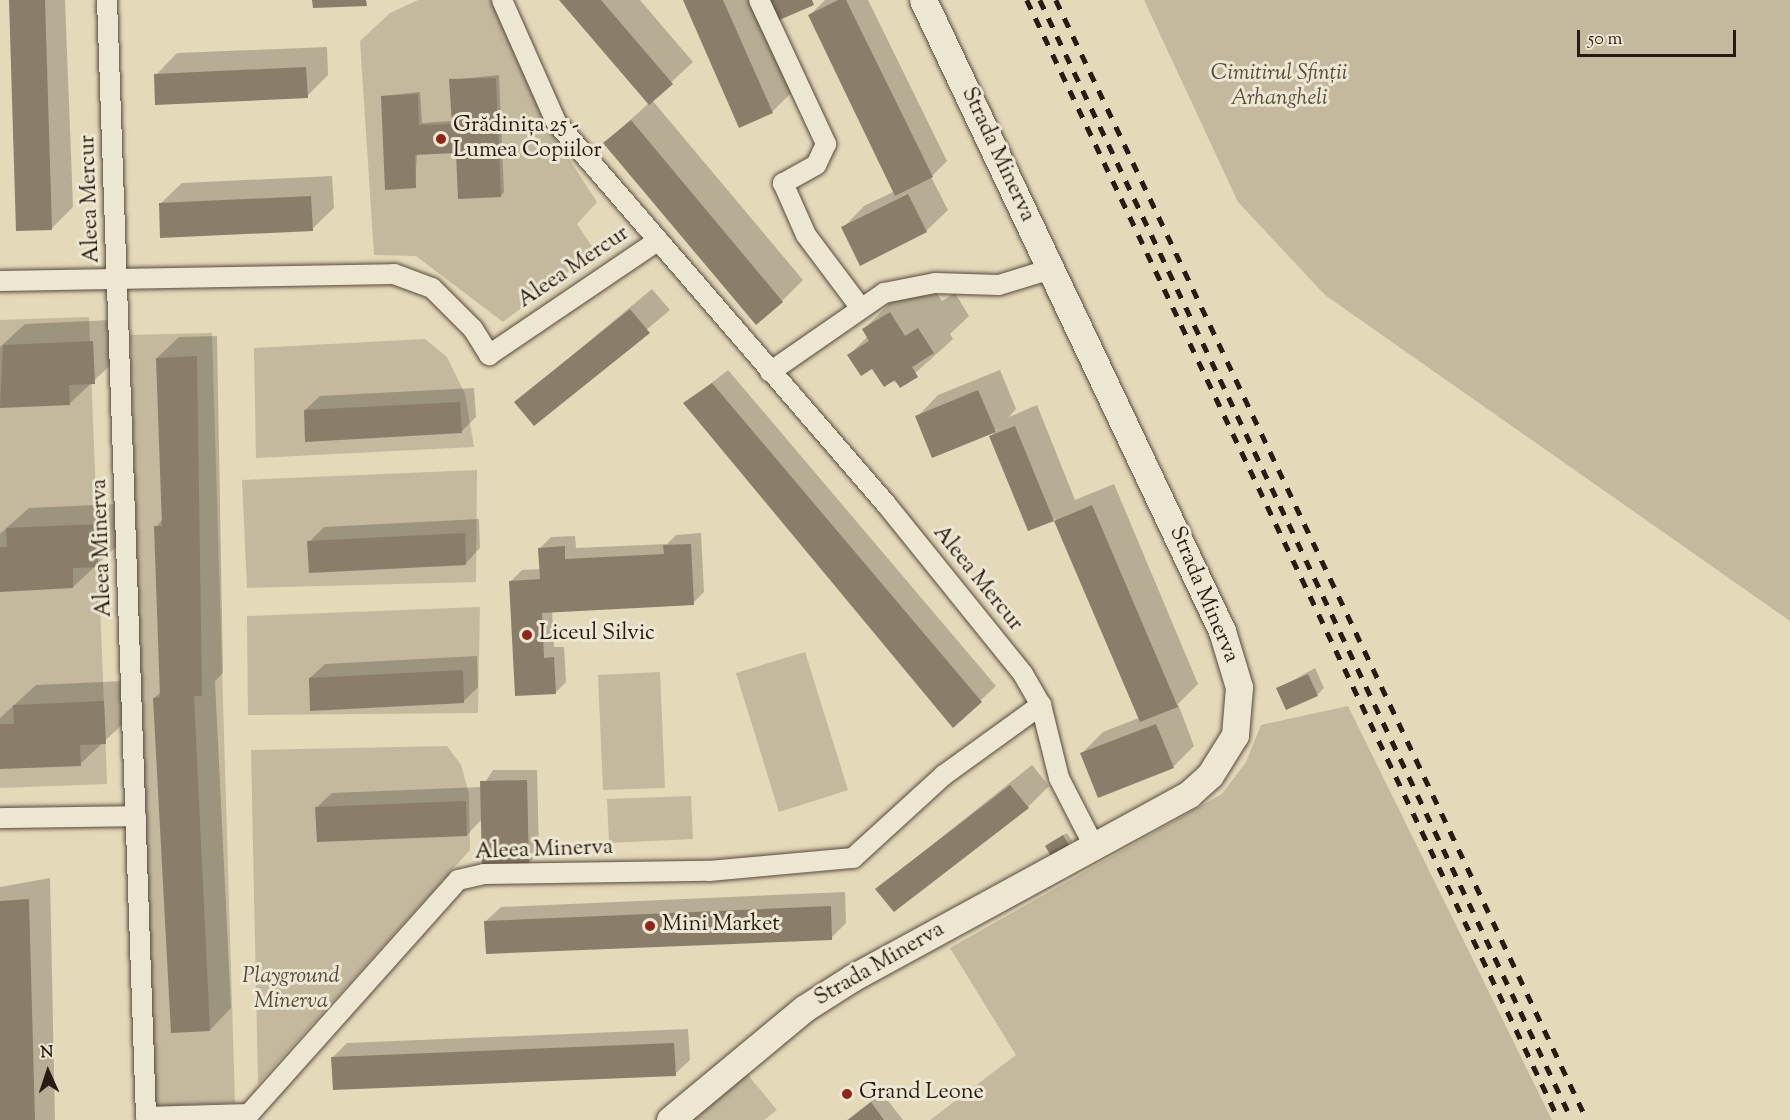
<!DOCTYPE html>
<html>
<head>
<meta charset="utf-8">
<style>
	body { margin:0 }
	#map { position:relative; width:1790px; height:1120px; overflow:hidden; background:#e4d9b9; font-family:"Sorts Mill Goudy",serif }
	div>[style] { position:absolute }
	.green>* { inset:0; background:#c4b99d }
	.shadow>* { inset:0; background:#0003 }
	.building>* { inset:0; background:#8a7e6a }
	.roads { filter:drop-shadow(0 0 2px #584a3d) drop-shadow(0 0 2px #584a3d) }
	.street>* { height:20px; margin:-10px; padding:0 10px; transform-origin:10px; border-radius:10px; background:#ede6d2 }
	.secondary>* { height:27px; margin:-13.5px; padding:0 13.5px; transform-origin:13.5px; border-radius:13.5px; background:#ede6d2 }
	.rail>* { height:4.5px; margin-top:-2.25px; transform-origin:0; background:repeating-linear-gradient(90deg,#291b14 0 10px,transparent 0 20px) }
	.dots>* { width:16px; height:16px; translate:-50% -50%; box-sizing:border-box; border:3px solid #ede6d2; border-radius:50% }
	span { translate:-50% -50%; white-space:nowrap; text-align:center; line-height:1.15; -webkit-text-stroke:6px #ede6d2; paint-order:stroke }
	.park-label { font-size:22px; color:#584a3d; font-style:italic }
	.poi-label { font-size:22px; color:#291b14 }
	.left { translate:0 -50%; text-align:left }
	.street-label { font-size:22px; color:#291b14 }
	.north { position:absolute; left:18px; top:1042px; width:60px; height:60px; -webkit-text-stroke:4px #ede6d2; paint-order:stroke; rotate:357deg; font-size:16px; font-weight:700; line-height:24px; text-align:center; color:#291b14 }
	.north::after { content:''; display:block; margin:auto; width:21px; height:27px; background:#291b14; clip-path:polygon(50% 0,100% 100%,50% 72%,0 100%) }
	.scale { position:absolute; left:1577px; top:30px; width:159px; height:27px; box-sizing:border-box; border:3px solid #291b14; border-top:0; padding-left:8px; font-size:18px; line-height:21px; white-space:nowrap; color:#291b14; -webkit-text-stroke:4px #ede6d2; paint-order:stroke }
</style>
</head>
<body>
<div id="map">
	<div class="green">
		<div style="clip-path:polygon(418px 0,491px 0,545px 122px,597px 202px,577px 224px,595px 251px,503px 322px,416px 256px,374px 255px,360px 41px,390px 13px)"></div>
		<div style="clip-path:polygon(1144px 0,1790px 0,1790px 621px,1325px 295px,1238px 202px)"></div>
		<div style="clip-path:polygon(89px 317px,107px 784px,0 788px,0 320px)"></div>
		<div style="clip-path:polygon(212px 333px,235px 1103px,153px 1106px,130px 335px)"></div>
		<div style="clip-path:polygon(425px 339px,447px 357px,465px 394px,474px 447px,256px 458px,254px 348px)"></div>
		<div style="clip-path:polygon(477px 470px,476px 582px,247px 588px,242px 480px)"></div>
		<div style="clip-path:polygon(480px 607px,478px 713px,248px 715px,247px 616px)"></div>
		<div style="clip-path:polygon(805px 652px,848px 790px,779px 812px,736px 673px)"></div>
		<div style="clip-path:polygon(660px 672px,665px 788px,603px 790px,598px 675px)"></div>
		<div style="clip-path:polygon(1348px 706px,1552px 1120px,930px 1120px,1016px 1055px,950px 948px,1222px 794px,1246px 762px,1261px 725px)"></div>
		<div style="clip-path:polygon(447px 746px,461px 765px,469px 794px,470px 850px,258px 1084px,251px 750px)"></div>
		<div style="clip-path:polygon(691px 796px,693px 839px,609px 843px,607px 799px)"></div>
		<div style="clip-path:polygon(743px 1069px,777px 1110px,764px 1120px,683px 1120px)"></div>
	</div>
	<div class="shadow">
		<div style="clip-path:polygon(10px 0,65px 0,73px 207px,52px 228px)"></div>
		<div style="clip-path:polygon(561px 0,640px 0,693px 62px,652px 100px,803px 280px,782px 301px,605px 143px,649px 103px)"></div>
		<div style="clip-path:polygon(684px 0,753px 0,793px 91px,772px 112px)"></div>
		<div style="clip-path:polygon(825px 0,868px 0,947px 161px,931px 177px,948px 210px,926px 231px,861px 264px,843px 228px,864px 206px,895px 191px,810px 15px)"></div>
		<div style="clip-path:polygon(327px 47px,328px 75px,307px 96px,156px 75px,177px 53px)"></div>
		<div style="clip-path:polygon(499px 75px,504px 192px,501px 196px,457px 151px,417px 153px,415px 187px,382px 96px,420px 92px,422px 123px,453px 121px,451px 80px)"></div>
		<div style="clip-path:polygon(332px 176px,334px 208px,312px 229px,160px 204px,182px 183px)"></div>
		<div style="clip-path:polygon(926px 277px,942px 301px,955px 293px,969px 316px,950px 334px,953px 339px,901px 386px,849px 355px,868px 336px,863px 330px,899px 294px)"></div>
		<div style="clip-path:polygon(652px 289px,670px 310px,534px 424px,516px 402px)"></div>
		<div style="clip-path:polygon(113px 320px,115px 361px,69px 404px,0 407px,0 347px,25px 324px)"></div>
		<div style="clip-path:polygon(217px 336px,223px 673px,215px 681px,231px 1008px,210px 1030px,154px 698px,162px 691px,156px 527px,163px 519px,157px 358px,179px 337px)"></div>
		<div style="clip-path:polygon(728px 370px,996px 686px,953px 726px,685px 404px)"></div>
		<div style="clip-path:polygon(1000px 370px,1016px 409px,1009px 417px,1037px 405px,1075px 500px,1114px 484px,1198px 684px,1178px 704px,1194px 746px,1173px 767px,1082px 753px,1103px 732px,1139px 718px,1055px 519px,1029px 529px,991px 436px,998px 429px,933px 456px,917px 417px,938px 395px)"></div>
		<div style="clip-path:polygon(474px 388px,476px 417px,461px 432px,305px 410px,320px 396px)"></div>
		<div style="clip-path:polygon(117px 504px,119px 544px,73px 587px,0 590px,0 534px,29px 508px)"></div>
		<div style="clip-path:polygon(479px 519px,480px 548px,466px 563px,309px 542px,324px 527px)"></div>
		<div style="clip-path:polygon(701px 533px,704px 592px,693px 603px,552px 610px,554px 647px,564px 647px,566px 682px,555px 693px,511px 581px,522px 570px,541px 569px,540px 548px,551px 537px,575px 536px,576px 548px,667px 544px,676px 535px)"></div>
		<div style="clip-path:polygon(477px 656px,478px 687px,464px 701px,310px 678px,325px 664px)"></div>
		<div style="clip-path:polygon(1315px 668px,1324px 688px,1317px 695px,1278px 689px)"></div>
		<div style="clip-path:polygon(124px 681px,126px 721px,80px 764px,0 768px,0 718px,36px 685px)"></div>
		<div style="clip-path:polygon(1032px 765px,1049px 786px,1028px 807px,877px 889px)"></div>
		<div style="clip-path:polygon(493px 770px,537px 770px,539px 853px,528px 864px,482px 819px,467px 835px,317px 807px,332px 793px,482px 787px)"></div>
		<div style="clip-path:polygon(1067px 833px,1072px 841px,1052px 854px,1050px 843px)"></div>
		<div style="clip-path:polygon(50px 878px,55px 1120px,0 1120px,0 887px)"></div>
		<div style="clip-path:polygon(845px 892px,846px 923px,831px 938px,486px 921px,501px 907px)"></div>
		<div style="clip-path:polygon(688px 1029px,690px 1060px,675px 1074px,333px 1057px,347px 1043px)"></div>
		<div style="clip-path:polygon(882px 1093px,903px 1120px,847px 1120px)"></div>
	</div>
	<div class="building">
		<div style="clip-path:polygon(9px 0,45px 0,52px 230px,16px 231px)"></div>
		<div style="clip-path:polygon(312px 0,366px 0,367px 6px,313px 8px)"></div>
		<div style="clip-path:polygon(559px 0,601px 0,673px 84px,649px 105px)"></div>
		<div style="clip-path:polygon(683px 0,723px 0,773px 113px,739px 128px)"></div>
		<div style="clip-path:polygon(768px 0,812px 0,814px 5px,777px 21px)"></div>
		<div style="clip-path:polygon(838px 0,846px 0,933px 177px,895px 196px,808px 15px)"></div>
		<div style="clip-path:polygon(306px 67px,308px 98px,155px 105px,154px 74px)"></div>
		<div style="clip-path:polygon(496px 78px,501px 197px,458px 199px,456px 153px,415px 155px,416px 188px,385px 190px,381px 96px,418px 94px,419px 125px,452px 124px,449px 79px)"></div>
		<div style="clip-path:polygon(631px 120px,783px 302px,756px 325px,603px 143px)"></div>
		<div style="clip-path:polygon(908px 194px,927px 232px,860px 266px,841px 227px)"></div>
		<div style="clip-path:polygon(311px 196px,313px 231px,160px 238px,159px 203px)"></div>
		<div style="clip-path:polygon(630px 309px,650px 333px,534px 426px,514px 402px)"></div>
		<div style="clip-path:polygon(890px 312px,905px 336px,918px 328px,934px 353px,912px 367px,918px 377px,900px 388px,895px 380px,884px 387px,872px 369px,861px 376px,847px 355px,869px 341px,862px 329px)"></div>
		<div style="clip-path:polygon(93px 341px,95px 384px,69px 385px,70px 405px,0 408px,3px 345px)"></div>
		<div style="clip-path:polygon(197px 356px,202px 696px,194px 696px,210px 1031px,171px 1033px,153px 698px,160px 697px,154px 526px,162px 526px,156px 358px)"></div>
		<div style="clip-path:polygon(712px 383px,982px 702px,953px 728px,683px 403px)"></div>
		<div style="clip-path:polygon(978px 390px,996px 432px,932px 458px,915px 416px)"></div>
		<div style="clip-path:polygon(460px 402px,462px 433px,305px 442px,304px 410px)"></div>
		<div style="clip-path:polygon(1015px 426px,1054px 521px,1028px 531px,989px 436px)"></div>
		<div style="clip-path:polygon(1092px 505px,1178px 707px,1140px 722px,1054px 521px)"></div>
		<div style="clip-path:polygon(96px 524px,98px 567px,73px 568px,73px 588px,0 592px,0 547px,7px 547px,6px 528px)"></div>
		<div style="clip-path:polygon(465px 533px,466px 565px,309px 573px,307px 541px)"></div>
		<div style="clip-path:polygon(691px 544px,694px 605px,542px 613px,544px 658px,554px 657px,556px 694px,515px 696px,509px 581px,540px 579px,538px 548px,565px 546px,565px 559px,664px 554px,663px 545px)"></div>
		<div style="clip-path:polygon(463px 670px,464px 703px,310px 711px,309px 678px)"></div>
		<div style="clip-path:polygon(1308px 674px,1318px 696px,1286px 710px,1276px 688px)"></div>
		<div style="clip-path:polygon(104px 701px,106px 744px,80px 745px,81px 766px,0 769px,0 724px,14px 724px,13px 705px)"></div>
		<div style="clip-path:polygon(1156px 724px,1174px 768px,1098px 798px,1080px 753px)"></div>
		<div style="clip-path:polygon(527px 780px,529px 865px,482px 866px,480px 781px)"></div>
		<div style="clip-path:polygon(1010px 785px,1029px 808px,894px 912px,875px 889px)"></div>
		<div style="clip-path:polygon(466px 801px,467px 836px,317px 842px,315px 807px)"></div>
		<div style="clip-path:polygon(1063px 835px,1069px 845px,1051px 856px,1045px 846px)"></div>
		<div style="clip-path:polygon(29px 899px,35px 1120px,0 1120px,0 901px)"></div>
		<div style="clip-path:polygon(831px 906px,832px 940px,486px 954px,484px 921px)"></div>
		<div style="clip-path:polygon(674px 1043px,676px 1076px,333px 1090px,331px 1057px)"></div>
		<div style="clip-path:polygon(871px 1102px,884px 1120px,848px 1120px)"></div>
	</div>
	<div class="roads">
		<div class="street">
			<div style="left:107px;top:0;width:1118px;rotate:88deg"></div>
			<div style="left:146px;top:1117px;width:103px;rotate:-1.7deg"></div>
			<div style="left:249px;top:1114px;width:314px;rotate:-48.2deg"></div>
			<div style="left:458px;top:880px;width:27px;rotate:-13deg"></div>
			<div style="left:484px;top:874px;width:225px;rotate:-0.8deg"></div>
			<div style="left:709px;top:871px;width:145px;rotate:-5.2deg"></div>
			<div style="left:853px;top:858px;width:123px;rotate:-42.4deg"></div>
			<div style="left:944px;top:775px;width:120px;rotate:-35.8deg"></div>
			<div style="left:502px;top:0;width:133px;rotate:66.1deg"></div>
			<div style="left:556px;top:122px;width:505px;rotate:49.18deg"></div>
			<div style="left:886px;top:504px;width:218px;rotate:51.1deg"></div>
			<div style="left:1023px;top:674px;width:36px;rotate:60deg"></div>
			<div style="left:1041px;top:705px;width:75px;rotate:76.1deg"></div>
			<div style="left:1059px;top:778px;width:76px;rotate:62.8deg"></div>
			<div style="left:759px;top:0;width:159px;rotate:65deg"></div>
			<div style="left:826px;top:144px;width:23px;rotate:115deg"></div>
			<div style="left:816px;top:165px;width:38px;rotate:151deg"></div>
			<div style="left:783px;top:183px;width:57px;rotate:66.1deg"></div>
			<div style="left:806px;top:235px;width:90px;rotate:53.1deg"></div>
			<div style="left:0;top:281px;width:394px;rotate:-1deg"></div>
			<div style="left:394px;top:274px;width:40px;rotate:20.2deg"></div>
			<div style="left:432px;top:288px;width:58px;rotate:45deg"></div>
			<div style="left:473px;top:329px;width:31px;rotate:58deg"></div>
			<div style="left:489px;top:355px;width:202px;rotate:-34.1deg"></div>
			<div style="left:770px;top:372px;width:139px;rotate:-34.7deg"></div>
			<div style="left:884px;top:293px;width:52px;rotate:-11.1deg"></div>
			<div style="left:935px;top:283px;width:64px;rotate:1.8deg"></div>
			<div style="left:999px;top:285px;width:54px;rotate:-17.1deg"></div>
			<div style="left:0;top:818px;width:136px;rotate:-0.8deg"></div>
		</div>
		<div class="secondary">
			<div style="left:670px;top:1120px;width:175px;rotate:-39.7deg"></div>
			<div style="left:805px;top:1008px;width:56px;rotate:-32.6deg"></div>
			<div style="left:852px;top:978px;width:384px;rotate:-28.6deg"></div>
			<div style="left:1189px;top:794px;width:28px;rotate:-42deg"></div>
			<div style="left:1210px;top:775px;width:47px;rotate:-58deg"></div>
			<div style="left:1235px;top:735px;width:48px;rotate:-85.2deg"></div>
			<div style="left:1239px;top:687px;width:59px;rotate:-106.9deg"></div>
			<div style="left:1222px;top:631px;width:698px;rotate:-115.35deg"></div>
		</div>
	</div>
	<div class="rail">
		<div style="left:1027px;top:0;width:1240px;rotate:64.59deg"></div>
		<div style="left:1040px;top:0;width:1240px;rotate:64.59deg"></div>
		<div style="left:1056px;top:0;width:1240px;rotate:64.63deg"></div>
	</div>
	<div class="dots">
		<div style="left:441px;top:139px;background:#8f2418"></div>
		<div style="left:527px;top:635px;background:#8f2418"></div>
		<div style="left:650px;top:926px;background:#8f2418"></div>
		<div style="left:847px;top:1094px;background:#8f2418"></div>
	</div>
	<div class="park-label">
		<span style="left:1279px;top:87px">Cimitirul Sfinții<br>Arhangheli</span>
		<span style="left:291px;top:990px">Playground<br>Minerva</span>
	</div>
	<div class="poi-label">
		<span class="left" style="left:453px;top:139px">Grădinița 25 -<br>Lumea Copiilor</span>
		<span class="left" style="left:539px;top:635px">Liceul Silvic</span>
		<span class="left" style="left:662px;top:926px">Mini Market</span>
		<span class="left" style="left:859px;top:1094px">Grand Leone</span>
	</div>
	<div class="street-label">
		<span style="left:997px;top:155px;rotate:65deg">Strada Minerva</span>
		<span style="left:91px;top:199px;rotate:-92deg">Aleea Mercur</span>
		<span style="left:574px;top:268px;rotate:-34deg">Aleea Mercur</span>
		<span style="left:103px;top:548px;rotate:-92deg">Aleea Minerva</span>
		<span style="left:977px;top:579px;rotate:51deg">Aleea Mercur</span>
		<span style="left:1203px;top:595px;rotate:67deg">Strada Minerva</span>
		<span style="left:544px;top:851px;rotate:-2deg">Aleea Minerva</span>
		<span style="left:880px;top:965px;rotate:-30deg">Strada Minerva</span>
	</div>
	<div class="north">N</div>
	<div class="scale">50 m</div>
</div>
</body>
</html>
